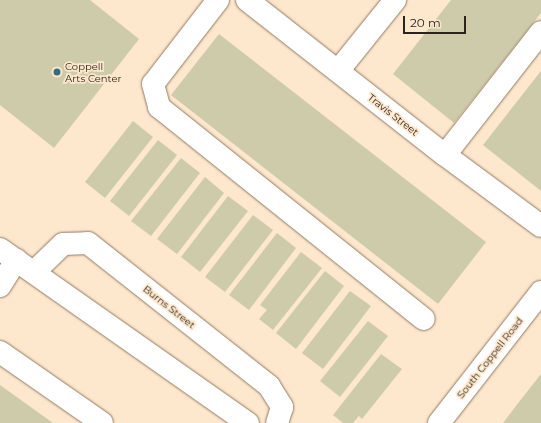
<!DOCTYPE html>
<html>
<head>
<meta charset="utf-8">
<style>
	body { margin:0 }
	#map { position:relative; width:541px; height:423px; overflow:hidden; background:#fde7cd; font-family:Montserrat,sans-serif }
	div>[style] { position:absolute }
	.building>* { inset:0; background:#cecbab }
	.roads { filter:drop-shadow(0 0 1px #8f7b63) drop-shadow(0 0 1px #8f7b63) }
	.minor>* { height:22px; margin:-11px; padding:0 11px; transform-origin:11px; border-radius:11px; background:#fff }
	.dots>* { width:11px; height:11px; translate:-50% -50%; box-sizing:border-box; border:2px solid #fde7cd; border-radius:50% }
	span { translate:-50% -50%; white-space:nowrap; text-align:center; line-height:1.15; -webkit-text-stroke:3.5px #fde7cd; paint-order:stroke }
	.poi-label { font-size:10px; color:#2c241a }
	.left { translate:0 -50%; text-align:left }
	.street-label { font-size:10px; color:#2c241a }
	.scale { position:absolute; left:403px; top:16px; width:63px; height:18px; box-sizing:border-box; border:2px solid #2c241a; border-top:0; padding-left:5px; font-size:12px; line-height:14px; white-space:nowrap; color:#2c241a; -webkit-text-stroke:3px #fde7cd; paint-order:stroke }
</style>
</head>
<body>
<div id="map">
	<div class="building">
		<div style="clip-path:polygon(0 0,90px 0,139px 39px,54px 148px,0 105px)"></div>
		<div style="clip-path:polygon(451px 0,541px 0,541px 13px,454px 123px,393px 74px)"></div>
		<div style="clip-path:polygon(219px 34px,486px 242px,438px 304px,171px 95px)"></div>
		<div style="clip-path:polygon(541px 71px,541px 191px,483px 145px)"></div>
		<div style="clip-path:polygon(133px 121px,153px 137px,105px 198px,85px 182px)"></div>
		<div style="clip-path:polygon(158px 140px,177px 155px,129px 216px,110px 201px)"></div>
		<div style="clip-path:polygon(181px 158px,200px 173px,151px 236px,131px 221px)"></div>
		<div style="clip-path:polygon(205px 177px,224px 193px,177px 254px,157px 239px)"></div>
		<div style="clip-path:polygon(228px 196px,248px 211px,200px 272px,181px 257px)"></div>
		<div style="clip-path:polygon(253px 215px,273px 230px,225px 292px,205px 277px)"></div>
		<div style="clip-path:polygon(277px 233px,296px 248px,249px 310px,229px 295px)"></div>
		<div style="clip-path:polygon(301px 252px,322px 268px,273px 330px,259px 319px,267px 310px,260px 305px)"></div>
		<div style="clip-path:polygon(325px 271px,344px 286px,296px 349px,276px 333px)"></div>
		<div style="clip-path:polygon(350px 291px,371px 306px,323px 369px,302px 353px)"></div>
		<div style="clip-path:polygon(368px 321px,388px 336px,340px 397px,320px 381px)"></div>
		<div style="clip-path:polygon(381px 354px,402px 369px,362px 419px,359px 416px,353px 423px,343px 423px,333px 415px)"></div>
		<div style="clip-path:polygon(541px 374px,541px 423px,503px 423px,519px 402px)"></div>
		<div style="clip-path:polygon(0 385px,53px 423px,0 423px)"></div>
	</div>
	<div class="roads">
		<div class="minor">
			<div style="left:218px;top:0;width:106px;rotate:127.7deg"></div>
			<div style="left:153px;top:84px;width:24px;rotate:75deg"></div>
			<div style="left:159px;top:107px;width:339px;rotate:38.7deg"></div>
			<div style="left:247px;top:0;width:251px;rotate:38.1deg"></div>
			<div style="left:445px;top:155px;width:119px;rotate:36.5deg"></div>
			<div style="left:338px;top:71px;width:91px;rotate:-51.2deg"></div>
			<div style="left:445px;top:155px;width:156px;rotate:-52deg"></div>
			<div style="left:0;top:249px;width:303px;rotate:35.1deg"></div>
			<div style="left:34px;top:272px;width:40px;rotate:-44deg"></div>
			<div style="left:63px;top:244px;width:25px;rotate:-2deg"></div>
			<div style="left:88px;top:243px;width:231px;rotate:38.3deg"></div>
			<div style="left:269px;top:386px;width:25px;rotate:58deg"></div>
			<div style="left:282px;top:407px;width:17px;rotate:107deg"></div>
			<div style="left:0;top:286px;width:31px;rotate:-58deg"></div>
			<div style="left:0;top:352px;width:124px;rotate:34.8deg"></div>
			<div style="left:439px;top:423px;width:166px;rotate:-52.1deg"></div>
		</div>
	</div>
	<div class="dots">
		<div style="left:57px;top:72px;background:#316c84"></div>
	</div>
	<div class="poi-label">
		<span class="left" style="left:65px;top:72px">Coppell<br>Arts Center</span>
	</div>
	<div class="street-label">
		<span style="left:393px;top:115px;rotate:38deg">Travis Street</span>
		<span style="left:169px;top:307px;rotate:38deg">Burns Street</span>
		<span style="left:490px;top:358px;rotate:-52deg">South Coppell Road</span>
	</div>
	<div class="scale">20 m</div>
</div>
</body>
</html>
